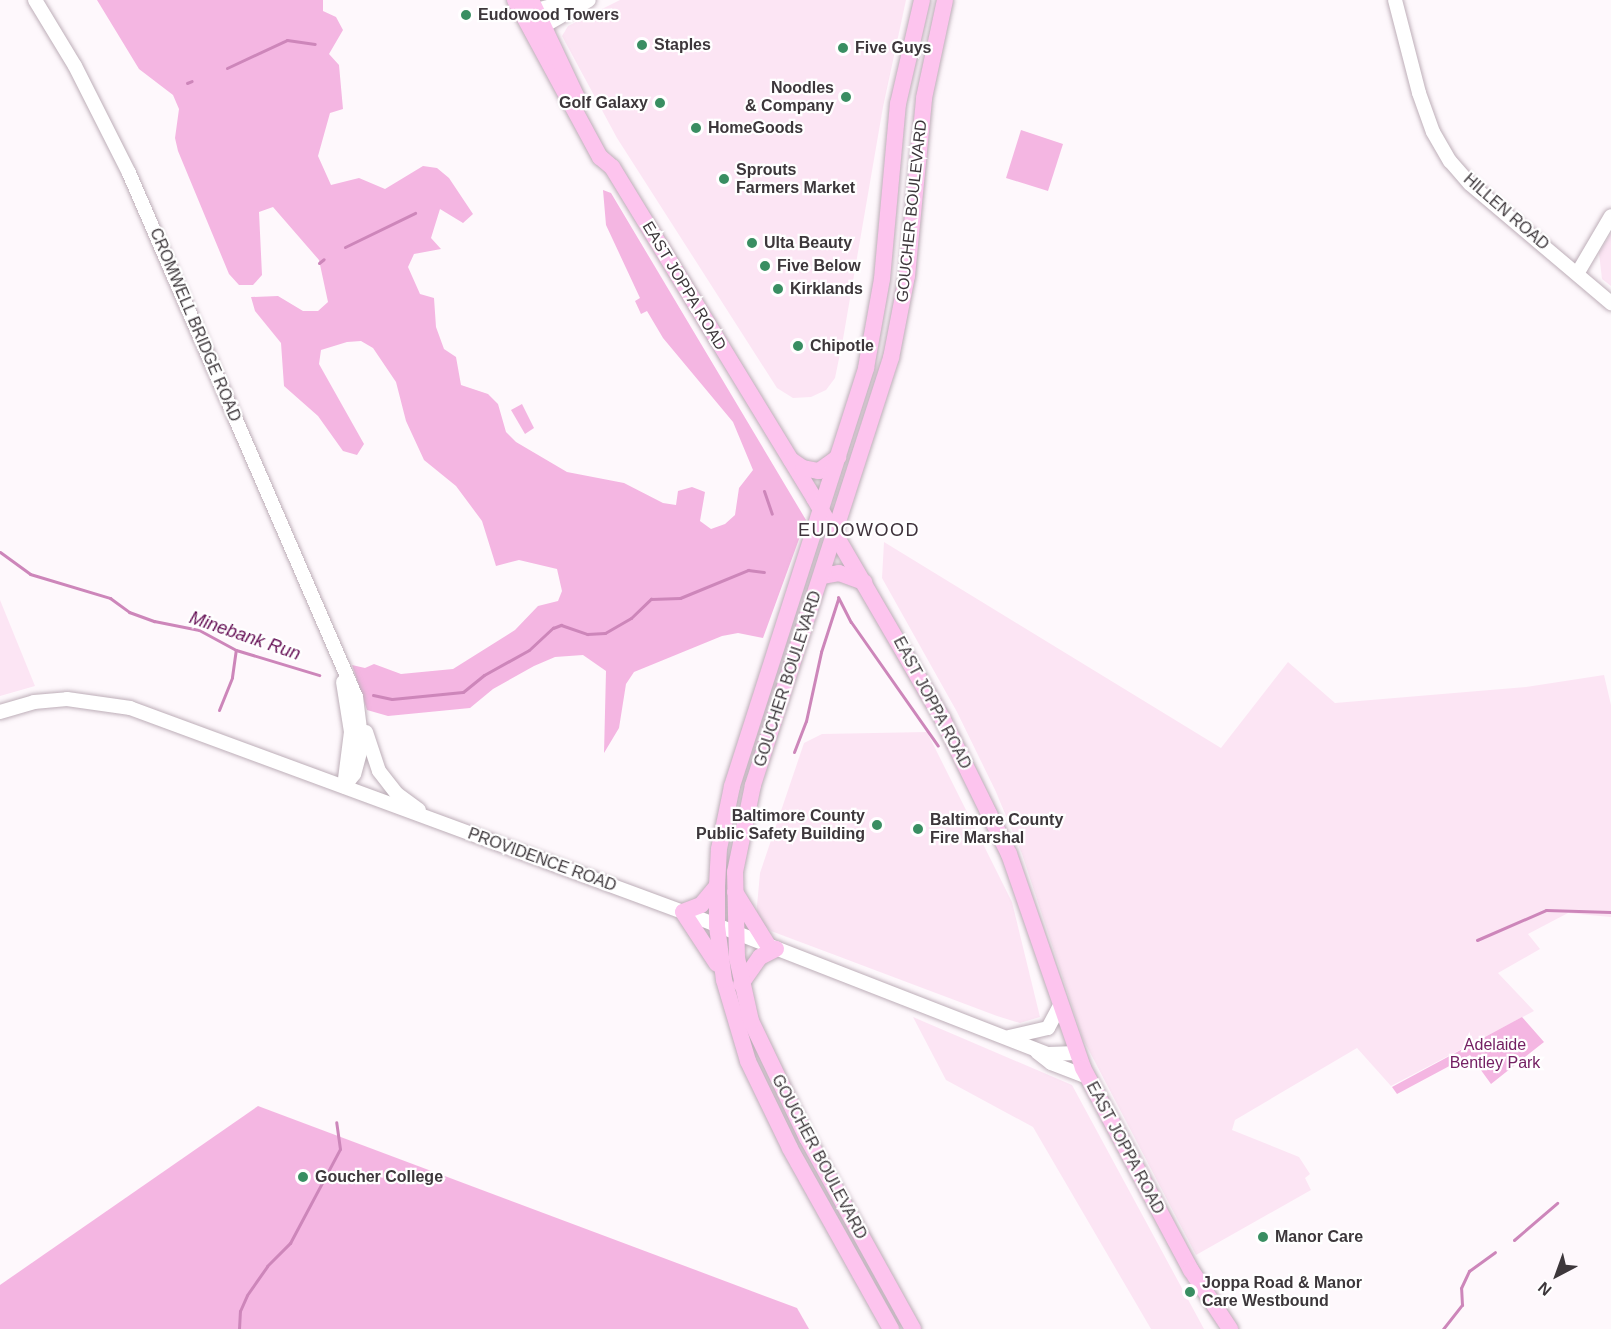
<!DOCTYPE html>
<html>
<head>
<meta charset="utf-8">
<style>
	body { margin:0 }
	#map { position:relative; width:1611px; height:1329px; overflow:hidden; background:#fef8fc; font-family:Arial,sans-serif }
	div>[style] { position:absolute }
	.built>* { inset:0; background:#fce5f4 }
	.green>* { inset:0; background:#f4b6e2 }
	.stream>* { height:3px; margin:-1.5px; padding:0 1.5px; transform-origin:1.5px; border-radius:1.5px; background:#cd86ba }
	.roads { filter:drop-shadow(0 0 2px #bdaeb8) drop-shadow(0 0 2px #bdaeb8) }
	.minor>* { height:14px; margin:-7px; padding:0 7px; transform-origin:7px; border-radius:7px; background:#fff }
	.major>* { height:16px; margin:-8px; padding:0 8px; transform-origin:8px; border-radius:8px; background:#fdc4ee }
	.dots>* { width:16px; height:16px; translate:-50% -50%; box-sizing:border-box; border:3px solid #fff; border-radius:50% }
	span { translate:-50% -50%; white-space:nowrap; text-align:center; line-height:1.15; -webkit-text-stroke:4.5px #fff; paint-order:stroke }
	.poi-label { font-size:16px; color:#3d373b; font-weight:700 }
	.left { translate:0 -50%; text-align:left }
	.right { translate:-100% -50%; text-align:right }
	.street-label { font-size:16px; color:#3d373b }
	.park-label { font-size:16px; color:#742063 }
	.neighbourhood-label { font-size:18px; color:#3e323b; letter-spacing:1.5px }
	.water-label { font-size:18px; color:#640e54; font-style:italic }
	.north { position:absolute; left:1527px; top:1245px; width:60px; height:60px; -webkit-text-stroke:4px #fff; paint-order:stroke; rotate:221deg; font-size:16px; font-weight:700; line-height:24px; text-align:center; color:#3d373b }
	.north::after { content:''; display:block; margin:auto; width:21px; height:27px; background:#3d373b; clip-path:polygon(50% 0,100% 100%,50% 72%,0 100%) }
</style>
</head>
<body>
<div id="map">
	<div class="built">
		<div style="clip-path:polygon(620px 0,906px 0,883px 107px,843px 339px,835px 378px,826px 390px,811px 397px,793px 398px,777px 388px,617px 138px,562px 36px,568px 26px)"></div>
		<div style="clip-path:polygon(1611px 233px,1611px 286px,1602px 279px,1599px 253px)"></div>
		<div style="clip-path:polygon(884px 542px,1221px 748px,1288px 662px,1335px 703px,1526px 687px,1604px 675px,1611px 705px,1611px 917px,1568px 913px,1528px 934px,1540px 949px,1498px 973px,1534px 1011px,1391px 1086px,1357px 1048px,1235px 1120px,1232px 1130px,1299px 1157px,1310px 1174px,1305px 1178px,1311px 1190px,1196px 1255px,1083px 1039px,1022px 854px,996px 792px,957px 712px,882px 578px)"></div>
		<div style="clip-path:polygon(0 600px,35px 686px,0 696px)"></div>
		<div style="clip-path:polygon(927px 732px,1012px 902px,1040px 1017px,1020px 1023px,997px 1016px,771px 931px,756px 917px,760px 873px,804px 743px,822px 734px)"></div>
		<div style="clip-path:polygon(913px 1017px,1072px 1085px,1204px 1329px,1151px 1329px,1033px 1127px,946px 1080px)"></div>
	</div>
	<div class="green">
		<div style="clip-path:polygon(97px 0,323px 0,323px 11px,336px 17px,343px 30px,329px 54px,339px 65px,343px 109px,330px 113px,318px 156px,331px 185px,359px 178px,385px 189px,423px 166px,437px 168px,449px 178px,473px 214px,463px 223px,440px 209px,431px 238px,441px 249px,414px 254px,408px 267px,420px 294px,434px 298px,436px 327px,444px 349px,456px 357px,461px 385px,488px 394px,498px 404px,506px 432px,516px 442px,567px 472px,624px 483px,663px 503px,676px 505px,678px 491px,692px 487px,705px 492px,700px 521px,711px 529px,725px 524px,735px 515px,739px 488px,753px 470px,733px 422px,663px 338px,647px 311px,641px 314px,635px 301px,640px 298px,606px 225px,603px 190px,611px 193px,806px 520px,763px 638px,738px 633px,722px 636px,634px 672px,626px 684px,619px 728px,604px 753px,606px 671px,583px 655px,555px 657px,534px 666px,493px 689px,470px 708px,388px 716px,367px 710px,352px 665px,365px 668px,374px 664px,401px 674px,453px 669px,515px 630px,538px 606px,558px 601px,562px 591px,557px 569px,519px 560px,496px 566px,482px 521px,456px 486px,424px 460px,406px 421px,396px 382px,373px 348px,361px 341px,347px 342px,321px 350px,319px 364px,364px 444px,357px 455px,343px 451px,318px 416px,284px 386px,281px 343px,255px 311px,251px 297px,278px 296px,303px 311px,318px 311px,328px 302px,319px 260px,273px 207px,259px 212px,262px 275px,253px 285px,239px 285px,229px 274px,178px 151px,175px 138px,179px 109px,173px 95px,139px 69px)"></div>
		<div style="clip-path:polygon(1021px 130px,1063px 144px,1048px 191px,1006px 178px)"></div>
		<div style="clip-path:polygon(522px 404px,534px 428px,525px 434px,511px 410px)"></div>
		<div style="clip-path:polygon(1522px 1017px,1544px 1042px,1491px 1084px,1470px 1055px,1397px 1094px,1392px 1087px)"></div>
		<div style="clip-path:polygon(258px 1106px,797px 1308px,809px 1329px,0 1329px,0 1285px)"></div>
	</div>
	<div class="stream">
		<div style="left:227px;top:68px;width:66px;rotate:-25deg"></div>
		<div style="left:287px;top:40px;width:28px;rotate:8deg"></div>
		<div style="left:187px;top:83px;width:5px;rotate:-22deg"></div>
		<div style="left:345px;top:247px;width:78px;rotate:-25.9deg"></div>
		<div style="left:319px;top:263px;width:6px;rotate:-39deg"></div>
		<div style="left:764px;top:491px;width:24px;rotate:71deg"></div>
		<div style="left:0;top:552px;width:37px;rotate:36deg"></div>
		<div style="left:30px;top:574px;width:84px;rotate:16.7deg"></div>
		<div style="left:110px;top:598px;width:24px;rotate:36deg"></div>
		<div style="left:129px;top:612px;width:27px;rotate:20deg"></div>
		<div style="left:154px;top:621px;width:46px;rotate:11.3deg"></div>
		<div style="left:199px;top:630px;width:42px;rotate:28.4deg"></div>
		<div style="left:236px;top:650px;width:87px;rotate:16.8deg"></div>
		<div style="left:838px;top:597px;width:28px;rotate:63deg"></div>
		<div style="left:851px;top:622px;width:151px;rotate:54.9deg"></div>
		<div style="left:373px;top:695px;width:19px;rotate:12deg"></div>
		<div style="left:392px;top:699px;width:71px;rotate:-5.6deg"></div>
		<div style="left:463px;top:692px;width:27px;rotate:-39deg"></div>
		<div style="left:484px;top:675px;width:51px;rotate:-29.1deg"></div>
		<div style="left:529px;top:650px;width:33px;rotate:-43deg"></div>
		<div style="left:553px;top:628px;width:9px;rotate:-21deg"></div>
		<div style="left:561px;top:625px;width:28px;rotate:19deg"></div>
		<div style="left:587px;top:634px;width:18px;rotate:-3deg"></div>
		<div style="left:605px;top:633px;width:30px;rotate:-30deg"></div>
		<div style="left:631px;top:618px;width:28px;rotate:-44deg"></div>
		<div style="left:651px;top:599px;width:29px;rotate:-2deg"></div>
		<div style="left:680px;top:598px;width:74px;rotate:-22.4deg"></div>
		<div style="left:748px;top:570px;width:16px;rotate:7deg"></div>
		<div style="left:219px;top:710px;width:35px;rotate:-68deg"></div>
		<div style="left:232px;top:677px;width:27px;rotate:-82deg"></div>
		<div style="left:794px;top:752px;width:33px;rotate:-69deg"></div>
		<div style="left:806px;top:721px;width:71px;rotate:-77.7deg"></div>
		<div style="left:821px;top:652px;width:56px;rotate:-72.2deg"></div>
		<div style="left:1477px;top:940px;width:75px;rotate:-23.5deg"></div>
		<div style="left:1546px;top:910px;width:65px;rotate:1.8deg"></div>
		<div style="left:1514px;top:1240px;width:57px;rotate:-40.7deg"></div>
		<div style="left:239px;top:1329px;width:18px;rotate:-87deg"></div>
		<div style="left:240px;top:1311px;width:17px;rotate:-66deg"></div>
		<div style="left:247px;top:1295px;width:35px;rotate:-55deg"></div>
		<div style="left:267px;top:1266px;width:33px;rotate:-45deg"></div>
		<div style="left:290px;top:1243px;width:106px;rotate:-62deg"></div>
		<div style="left:340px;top:1149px;width:27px;rotate:-98deg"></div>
		<div style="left:1443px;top:1329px;width:31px;rotate:-52deg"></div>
		<div style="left:1462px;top:1305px;width:17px;rotate:-93deg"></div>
		<div style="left:1461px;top:1288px;width:19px;rotate:-65deg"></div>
		<div style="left:1469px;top:1271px;width:32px;rotate:-36deg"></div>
	</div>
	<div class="roads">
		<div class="minor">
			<div style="left:35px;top:0;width:77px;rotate:58.8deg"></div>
			<div style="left:75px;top:66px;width:120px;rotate:63.2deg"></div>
			<div style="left:129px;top:173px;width:571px;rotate:66.58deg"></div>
			<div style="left:356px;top:697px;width:48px;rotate:82.9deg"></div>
			<div style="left:362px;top:745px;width:30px;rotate:105deg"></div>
			<div style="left:354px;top:774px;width:16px;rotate:128deg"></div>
			<div style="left:1395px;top:0;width:96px;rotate:75.5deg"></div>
			<div style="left:1419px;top:93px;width:41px;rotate:70.3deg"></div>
			<div style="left:1433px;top:132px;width:34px;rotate:60deg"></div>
			<div style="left:1450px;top:161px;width:30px;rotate:49deg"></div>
			<div style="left:1470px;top:184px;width:185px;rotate:40.2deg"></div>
			<div style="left:536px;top:10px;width:40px;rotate:-14.4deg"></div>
			<div style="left:535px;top:31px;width:62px;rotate:-29.9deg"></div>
			<div style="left:1577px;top:274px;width:67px;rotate:-59.6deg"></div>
			<div style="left:343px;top:682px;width:51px;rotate:80.9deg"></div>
			<div style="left:351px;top:732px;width:55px;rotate:97.3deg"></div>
			<div style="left:0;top:712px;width:35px;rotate:-16deg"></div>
			<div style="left:34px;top:702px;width:33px;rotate:-5deg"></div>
			<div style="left:67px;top:699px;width:64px;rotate:8.1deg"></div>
			<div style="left:130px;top:708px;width:589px;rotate:20.25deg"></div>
			<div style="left:683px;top:912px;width:392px;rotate:21.3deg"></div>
			<div style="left:1048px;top:1054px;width:29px;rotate:-2deg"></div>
			<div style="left:366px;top:732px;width:41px;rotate:71.6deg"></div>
			<div style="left:379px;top:771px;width:29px;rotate:52deg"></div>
			<div style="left:397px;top:794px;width:27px;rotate:36deg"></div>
			<div style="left:1009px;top:1037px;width:40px;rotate:-13deg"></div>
			<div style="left:1048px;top:1028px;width:24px;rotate:-62deg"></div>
			<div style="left:1037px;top:1052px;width:18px;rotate:38deg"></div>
			<div style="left:1051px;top:1063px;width:39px;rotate:21deg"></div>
		</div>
		<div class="major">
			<div style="left:515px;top:0;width:179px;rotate:61.6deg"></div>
			<div style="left:600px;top:157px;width:16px;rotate:40deg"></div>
			<div style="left:612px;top:167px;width:388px;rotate:58.6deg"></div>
			<div style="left:814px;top:498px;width:257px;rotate:59.8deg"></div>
			<div style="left:943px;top:720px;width:149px;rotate:63.8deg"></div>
			<div style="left:1009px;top:854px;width:226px;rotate:70.9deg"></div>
			<div style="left:1083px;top:1068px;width:229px;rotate:61.9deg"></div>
			<div style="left:1191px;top:1270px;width:71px;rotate:56.5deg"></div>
			<div style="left:531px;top:0;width:110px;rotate:64.8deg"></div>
			<div style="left:791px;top:460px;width:14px;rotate:34deg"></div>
			<div style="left:803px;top:468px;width:16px;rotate:11deg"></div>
			<div style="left:819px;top:471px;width:24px;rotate:-36deg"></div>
			<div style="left:822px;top:576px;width:17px;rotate:-10deg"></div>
			<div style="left:839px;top:573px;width:27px;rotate:20deg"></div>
			<div style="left:717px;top:886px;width:25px;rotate:130deg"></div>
			<div style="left:701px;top:905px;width:19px;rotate:159deg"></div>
			<div style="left:683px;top:912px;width:62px;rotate:56.8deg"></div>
			<div style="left:735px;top:892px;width:65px;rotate:58.3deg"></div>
			<div style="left:741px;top:984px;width:33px;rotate:-55deg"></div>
			<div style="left:760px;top:957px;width:18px;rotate:-27deg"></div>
			<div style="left:891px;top:1329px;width:207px;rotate:-119.2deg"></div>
			<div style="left:790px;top:1148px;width:97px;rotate:-115.8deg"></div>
			<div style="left:748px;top:1061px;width:84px;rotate:-106.5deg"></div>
			<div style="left:724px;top:980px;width:54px;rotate:-97.4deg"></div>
			<div style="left:717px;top:926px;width:40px;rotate:-90deg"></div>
			<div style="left:717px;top:886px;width:37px;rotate:-87deg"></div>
			<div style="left:719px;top:849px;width:64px;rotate:-78.3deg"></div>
			<div style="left:732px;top:786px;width:439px;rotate:-72.2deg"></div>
			<div style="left:866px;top:368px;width:90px;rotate:-79.8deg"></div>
			<div style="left:882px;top:279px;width:176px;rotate:-84.8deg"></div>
			<div style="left:898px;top:104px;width:107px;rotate:-77deg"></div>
			<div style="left:913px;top:1329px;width:218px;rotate:-119deg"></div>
			<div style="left:807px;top:1138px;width:130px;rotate:-115.6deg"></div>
			<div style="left:751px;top:1021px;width:65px;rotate:-102.5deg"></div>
			<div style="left:737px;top:958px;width:86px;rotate:-91.3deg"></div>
			<div style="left:735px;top:872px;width:89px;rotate:-78.3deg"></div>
			<div style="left:753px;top:785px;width:449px;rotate:-72.1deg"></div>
			<div style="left:891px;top:358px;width:84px;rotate:-79deg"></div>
			<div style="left:907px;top:276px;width:179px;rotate:-84.5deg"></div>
			<div style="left:924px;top:98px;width:100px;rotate:-77.9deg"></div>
		</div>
	</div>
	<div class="dots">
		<div style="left:466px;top:15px;background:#398e62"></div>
		<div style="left:642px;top:45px;background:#398e62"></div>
		<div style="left:843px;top:48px;background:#398e62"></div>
		<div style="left:846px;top:97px;background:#398e62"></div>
		<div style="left:660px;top:103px;background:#398e62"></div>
		<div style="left:696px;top:128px;background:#398e62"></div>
		<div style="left:724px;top:179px;background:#398e62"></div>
		<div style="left:752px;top:243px;background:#398e62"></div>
		<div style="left:765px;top:266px;background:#398e62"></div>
		<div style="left:778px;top:289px;background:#398e62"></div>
		<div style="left:798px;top:346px;background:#398e62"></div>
		<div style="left:877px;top:825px;background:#398e62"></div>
		<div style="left:918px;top:829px;background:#398e62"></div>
		<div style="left:303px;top:1177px;background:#398e62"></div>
		<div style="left:1263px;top:1237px;background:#398e62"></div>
		<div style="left:1190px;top:1292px;background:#398e62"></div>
	</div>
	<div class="poi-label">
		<span class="left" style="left:478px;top:15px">Eudowood Towers</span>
		<span class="left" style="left:654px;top:45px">Staples</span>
		<span class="left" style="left:855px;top:48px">Five Guys</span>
		<span class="right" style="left:834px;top:97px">Noodles<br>&amp; Company</span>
		<span class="right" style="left:648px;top:103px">Golf Galaxy</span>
		<span class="left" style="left:708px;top:128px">HomeGoods</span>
		<span class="left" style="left:736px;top:179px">Sprouts<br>Farmers Market</span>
		<span class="left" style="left:764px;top:243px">Ulta Beauty</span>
		<span class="left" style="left:777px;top:266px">Five Below</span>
		<span class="left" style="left:790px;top:289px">Kirklands</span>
		<span class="left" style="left:810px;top:346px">Chipotle</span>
		<span class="right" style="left:865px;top:825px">Baltimore County<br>Public Safety Building</span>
		<span class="left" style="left:930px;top:829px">Baltimore County<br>Fire Marshal</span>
		<span class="left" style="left:315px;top:1177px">Goucher College</span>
		<span class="left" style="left:1275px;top:1237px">Manor Care</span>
		<span class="left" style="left:1202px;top:1292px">Joppa Road &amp; Manor<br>Care Westbound</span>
	</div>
	<div class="street-label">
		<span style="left:912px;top:211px;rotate:-84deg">GOUCHER BOULEVARD</span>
		<span style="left:1506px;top:212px;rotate:41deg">HILLEN ROAD</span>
		<span style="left:684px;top:286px;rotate:59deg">EAST JOPPA ROAD</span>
		<span style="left:195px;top:325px;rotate:67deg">CROMWELL BRIDGE ROAD</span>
		<span style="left:788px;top:679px;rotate:-72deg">GOUCHER BOULEVARD</span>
		<span style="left:932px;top:703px;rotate:62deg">EAST JOPPA ROAD</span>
		<span style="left:542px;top:860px;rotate:20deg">PROVIDENCE ROAD</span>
		<span style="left:1125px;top:1148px;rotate:62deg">EAST JOPPA ROAD</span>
		<span style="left:819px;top:1157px;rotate:62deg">GOUCHER BOULEVARD</span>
	</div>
	<div class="park-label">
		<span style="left:1495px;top:1054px">Adelaide<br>Bentley Park</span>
	</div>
	<div class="neighbourhood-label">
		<span style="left:859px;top:530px">EUDOWOOD</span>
	</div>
	<div class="water-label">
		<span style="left:245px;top:636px;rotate:19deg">Minebank Run</span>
	</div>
	<div class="north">N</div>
</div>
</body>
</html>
